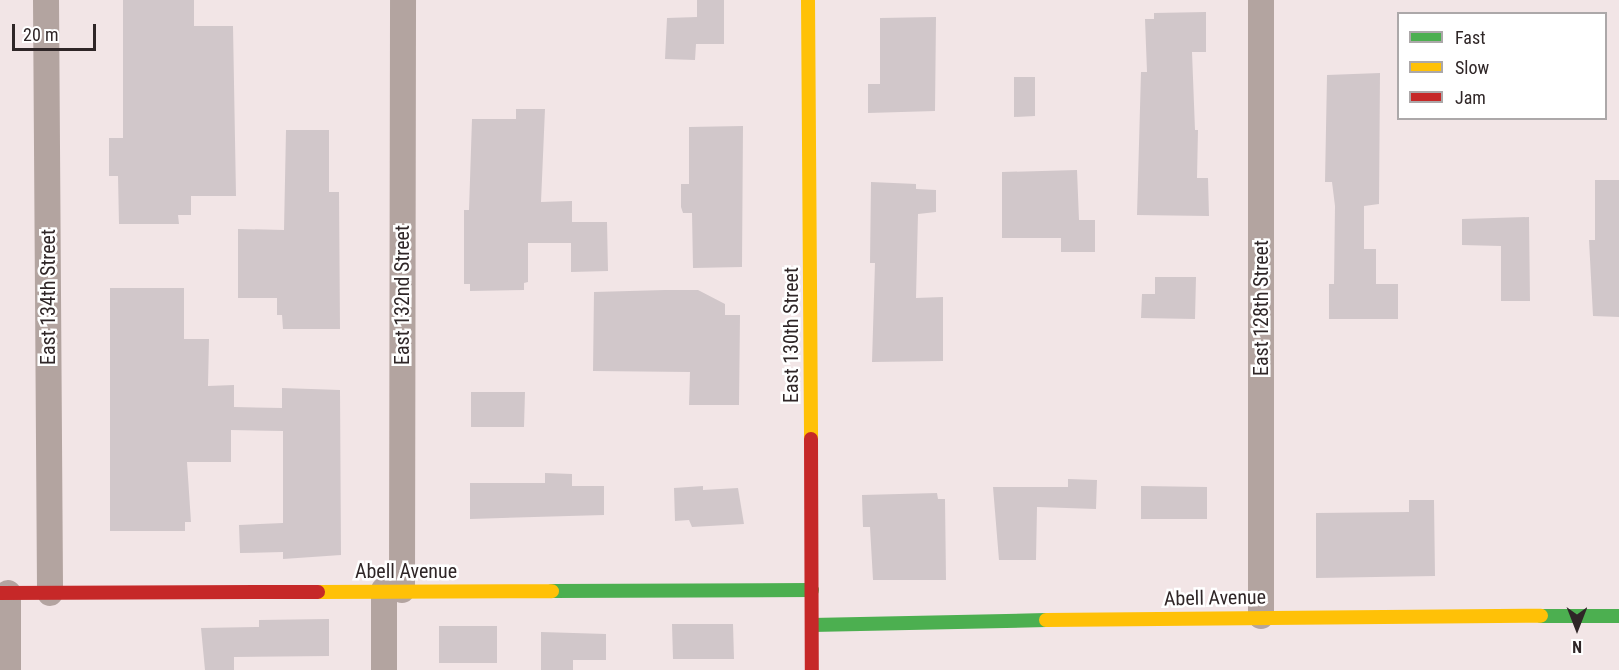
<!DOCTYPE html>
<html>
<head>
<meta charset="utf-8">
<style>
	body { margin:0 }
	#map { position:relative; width:1619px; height:670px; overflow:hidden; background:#f2e5e6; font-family:"Roboto Condensed",sans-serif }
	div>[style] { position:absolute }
	.building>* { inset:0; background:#d1c7ca }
	.street>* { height:26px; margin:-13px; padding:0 13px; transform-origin:13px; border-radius:13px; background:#b3a4a0 }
	.fast>* { height:14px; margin:-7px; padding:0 7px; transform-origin:7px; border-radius:7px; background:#4caf50 }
	.slow>* { height:14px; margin:-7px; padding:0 7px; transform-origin:7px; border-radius:7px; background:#ffc107 }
	.jam>* { height:14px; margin:-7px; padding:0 7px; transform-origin:7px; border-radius:7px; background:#c62828 }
	span { translate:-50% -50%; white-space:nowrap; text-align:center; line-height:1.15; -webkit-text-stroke:5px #fff; paint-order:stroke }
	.street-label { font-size:20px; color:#2f2627 }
	.legend { position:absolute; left:1397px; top:12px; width:210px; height:108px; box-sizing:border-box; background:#fff; border:2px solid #aca8a9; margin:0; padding:8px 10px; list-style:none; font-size:18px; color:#2f2627 }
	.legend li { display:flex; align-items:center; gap:12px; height:30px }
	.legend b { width:30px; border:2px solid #aca8a9 }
	.north { position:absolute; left:1547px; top:598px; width:60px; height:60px; -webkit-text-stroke:4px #fff; paint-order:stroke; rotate:180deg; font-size:16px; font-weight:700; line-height:24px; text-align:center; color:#2f2627 }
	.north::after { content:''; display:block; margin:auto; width:21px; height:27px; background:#2f2627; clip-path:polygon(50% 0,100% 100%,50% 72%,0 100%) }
	.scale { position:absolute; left:12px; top:24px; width:84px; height:27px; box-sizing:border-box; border:3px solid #2f2627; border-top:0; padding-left:8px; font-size:18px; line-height:21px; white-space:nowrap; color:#2f2627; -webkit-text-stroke:4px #fff; paint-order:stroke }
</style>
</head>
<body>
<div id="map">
	<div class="building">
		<div style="clip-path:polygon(123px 0,194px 0,194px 26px,233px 26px,236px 196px,191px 196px,191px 215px,178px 215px,179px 224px,119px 224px,118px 176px,109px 176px,109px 138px,123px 138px)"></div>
		<div style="clip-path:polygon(697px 0,724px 0,724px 44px,696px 44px,695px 60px,665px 59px,667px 18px,697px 17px)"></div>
		<div style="clip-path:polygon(1206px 12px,1206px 52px,1192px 52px,1195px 130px,1198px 130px,1197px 178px,1208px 178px,1209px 216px,1137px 215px,1141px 72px,1147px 72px,1145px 19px,1154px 19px,1154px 13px)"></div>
		<div style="clip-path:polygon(936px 17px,935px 111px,868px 113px,868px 84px,880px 84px,880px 18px)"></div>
		<div style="clip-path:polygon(1380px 73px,1379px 204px,1364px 206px,1364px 249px,1376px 249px,1376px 284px,1398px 284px,1398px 319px,1329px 319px,1329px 284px,1334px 284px,1335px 206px,1332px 182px,1325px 182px,1327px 75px)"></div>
		<div style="clip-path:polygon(1014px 77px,1035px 77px,1035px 116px,1014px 117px)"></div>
		<div style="clip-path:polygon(516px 109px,545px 109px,541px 202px,572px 201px,572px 222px,607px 222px,608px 271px,571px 272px,571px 243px,528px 243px,528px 282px,524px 283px,524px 290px,470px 291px,470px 284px,464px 284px,464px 210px,469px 210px,472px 119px,516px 119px)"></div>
		<div style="clip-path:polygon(743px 126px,742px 267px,693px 268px,692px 213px,683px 213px,681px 207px,681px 184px,689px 184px,689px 127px)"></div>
		<div style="clip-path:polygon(286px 130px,329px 130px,329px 192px,339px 192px,340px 329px,283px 329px,282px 315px,277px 315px,277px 298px,238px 298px,238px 229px,284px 230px)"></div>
		<div style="clip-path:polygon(1077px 170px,1079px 220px,1095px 220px,1095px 252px,1061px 252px,1061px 238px,1002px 238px,1002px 172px)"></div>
		<div style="clip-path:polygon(1595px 180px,1619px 180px,1619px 317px,1593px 316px,1589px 240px,1595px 240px)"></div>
		<div style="clip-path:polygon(871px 182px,916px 184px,916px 189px,936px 190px,936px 212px,918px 214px,916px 298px,943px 297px,943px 361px,872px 362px,875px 263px,870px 263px)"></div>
		<div style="clip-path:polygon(1529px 217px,1530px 301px,1501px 301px,1501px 246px,1462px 245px,1462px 219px)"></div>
		<div style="clip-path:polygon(1155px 277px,1196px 277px,1195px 319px,1141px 318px,1142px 294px,1155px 294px)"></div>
		<div style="clip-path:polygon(110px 288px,184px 288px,184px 339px,209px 339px,208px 386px,234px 385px,234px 407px,282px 408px,282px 388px,340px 390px,341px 555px,283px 559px,283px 552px,240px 553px,239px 525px,283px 523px,283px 431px,231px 430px,231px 462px,187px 462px,191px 522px,185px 522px,185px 531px,110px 531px)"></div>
		<div style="clip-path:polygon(665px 290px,698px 290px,725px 304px,725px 315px,740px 315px,739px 405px,689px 405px,690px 372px,593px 371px,594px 292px)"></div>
		<div style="clip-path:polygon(471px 392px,525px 392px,524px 427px,471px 427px)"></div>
		<div style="clip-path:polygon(545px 473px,572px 474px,572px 486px,604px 486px,604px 515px,470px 519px,470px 483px,545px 483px)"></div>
		<div style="clip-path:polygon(1068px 479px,1097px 480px,1096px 509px,1037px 507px,1036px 560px,999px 560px,993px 487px,1068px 487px)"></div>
		<div style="clip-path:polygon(703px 486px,703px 490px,738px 488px,744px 524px,692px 527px,689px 520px,675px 521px,674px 488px)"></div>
		<div style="clip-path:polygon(1141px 486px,1207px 487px,1207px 519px,1141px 519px)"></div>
		<div style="clip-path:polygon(937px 493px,938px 499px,945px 499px,946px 580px,873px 580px,870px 527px,863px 527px,862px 495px)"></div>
		<div style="clip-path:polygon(1409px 500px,1434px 500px,1435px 576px,1316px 578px,1316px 513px,1409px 512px)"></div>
		<div style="clip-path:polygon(329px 619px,329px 656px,234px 657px,234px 670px,205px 670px,201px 628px,259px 627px,259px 620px)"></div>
		<div style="clip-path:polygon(672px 624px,733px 624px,734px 659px,673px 659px)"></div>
		<div style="clip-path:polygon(439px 626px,497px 626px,497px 663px,439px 663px)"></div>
		<div style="clip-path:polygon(541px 632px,606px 634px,606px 660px,573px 660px,573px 670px,541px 670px)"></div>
	</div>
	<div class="street">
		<div style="left:46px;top:0;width:593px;rotate:89.61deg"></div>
		<div style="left:1261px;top:0;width:616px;rotate:90deg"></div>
		<div style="left:384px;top:590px;width:80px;rotate:90deg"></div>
		<div style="left:402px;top:590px;width:590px;rotate:-89.9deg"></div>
		<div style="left:8px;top:670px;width:77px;rotate:-90deg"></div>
	</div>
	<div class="fast">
		<div style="left:552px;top:591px;width:260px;rotate:-0.2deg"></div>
		<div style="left:1541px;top:616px;width:78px"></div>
		<div style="left:812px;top:625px;width:234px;rotate:-1.2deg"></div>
	</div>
	<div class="slow">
		<div style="left:808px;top:0;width:439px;rotate:89.6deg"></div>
		<div style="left:318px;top:592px;width:234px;rotate:-0.2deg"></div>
		<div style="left:1046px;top:620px;width:495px;rotate:-0.5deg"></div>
	</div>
	<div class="jam">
		<div style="left:811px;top:439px;width:231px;rotate:89.8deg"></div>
		<div style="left:0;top:593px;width:318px;rotate:-0.2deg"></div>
	</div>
	<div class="street-label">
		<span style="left:402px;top:295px;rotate:-90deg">East 132nd Street</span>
		<span style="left:48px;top:297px;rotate:-90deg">East 134th Street</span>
		<span style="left:1261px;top:308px;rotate:-90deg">East 128th Street</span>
		<span style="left:791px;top:335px;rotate:-90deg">East 130th Street</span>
		<span style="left:406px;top:571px">Abell Avenue</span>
		<span style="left:1215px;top:598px;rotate:-1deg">Abell Avenue</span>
	</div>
	<ul class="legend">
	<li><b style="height:8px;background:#4caf50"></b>Fast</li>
	<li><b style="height:8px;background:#ffc107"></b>Slow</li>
	<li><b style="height:8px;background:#c62828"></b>Jam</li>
	</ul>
	<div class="north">N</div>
	<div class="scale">20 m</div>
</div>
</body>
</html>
